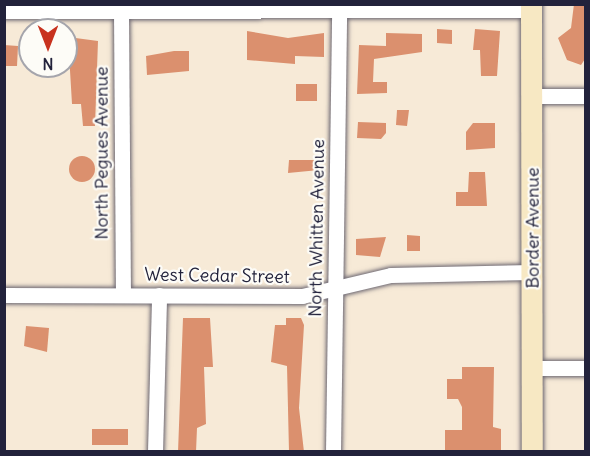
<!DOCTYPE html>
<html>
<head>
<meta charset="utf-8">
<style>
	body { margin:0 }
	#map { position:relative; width:590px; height:456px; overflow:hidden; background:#f7ead7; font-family:Delius,sans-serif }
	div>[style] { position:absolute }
	.building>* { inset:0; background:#db906e }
	.round { border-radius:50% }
	.roads { filter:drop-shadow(0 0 2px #6d6872) drop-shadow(0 0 2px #6d6872) }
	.street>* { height:15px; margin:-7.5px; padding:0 7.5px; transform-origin:7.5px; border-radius:7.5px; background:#fff }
	.secondary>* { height:21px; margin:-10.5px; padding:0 10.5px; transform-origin:10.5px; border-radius:10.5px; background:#f7e8c3 }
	span { translate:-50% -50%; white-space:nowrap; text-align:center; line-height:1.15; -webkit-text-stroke:4.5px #fdfcf7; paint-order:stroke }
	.street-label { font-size:18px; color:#22223b }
	.frame { position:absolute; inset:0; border:6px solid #22223b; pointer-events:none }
	.north { position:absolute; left:18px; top:18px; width:60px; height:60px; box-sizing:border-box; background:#fdfcf7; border:2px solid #a5a5ac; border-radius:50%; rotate:180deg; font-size:16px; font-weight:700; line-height:24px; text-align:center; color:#22223b }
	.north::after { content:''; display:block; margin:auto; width:21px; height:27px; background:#c8321e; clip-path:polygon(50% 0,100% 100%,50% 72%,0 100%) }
</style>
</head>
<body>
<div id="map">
	<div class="building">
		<div style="clip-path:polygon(574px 4px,585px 4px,585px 59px,581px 65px,567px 60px,558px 38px,571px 28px)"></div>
		<div style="clip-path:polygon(437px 29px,452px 30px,452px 44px,437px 43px)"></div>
		<div style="clip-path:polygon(475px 29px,500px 31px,497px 76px,481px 76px,480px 50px,473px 50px)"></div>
		<div style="clip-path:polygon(247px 31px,288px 38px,324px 33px,324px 57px,295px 56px,295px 64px,247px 60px)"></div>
		<div style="clip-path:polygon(386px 33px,422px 34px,422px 52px,374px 59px,373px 82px,387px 82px,387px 93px,357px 94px,359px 45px,386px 46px)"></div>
		<div style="clip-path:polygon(68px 37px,98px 41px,95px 126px,83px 126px,81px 104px,72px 104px)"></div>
		<div style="clip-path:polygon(4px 45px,18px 46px,17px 66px,4px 66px)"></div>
		<div style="clip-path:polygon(174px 51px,189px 51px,189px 71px,147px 75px,146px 56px)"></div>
		<div style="clip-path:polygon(296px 84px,317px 84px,317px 101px,296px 101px)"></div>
		<div style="clip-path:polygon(397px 110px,409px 110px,407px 126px,396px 125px)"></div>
		<div style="clip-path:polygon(358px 122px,386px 123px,386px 133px,381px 139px,357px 138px)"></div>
		<div style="clip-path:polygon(473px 123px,495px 123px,495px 148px,466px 150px,466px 132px)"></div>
		<div class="round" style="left:69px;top:156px;width:26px;height:26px"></div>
		<div style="clip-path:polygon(289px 160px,319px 160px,319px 170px,288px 173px)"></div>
		<div style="clip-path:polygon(469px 172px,485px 172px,487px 206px,456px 206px,456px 192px,468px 192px)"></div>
		<div style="clip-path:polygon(407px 235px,420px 236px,420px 251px,407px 251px)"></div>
		<div style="clip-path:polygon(386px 237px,380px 257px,356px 255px,356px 239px)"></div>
		<div style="clip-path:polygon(183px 318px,210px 318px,213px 367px,204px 367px,206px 424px,197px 428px,196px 452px,178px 452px)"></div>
		<div style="clip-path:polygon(286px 318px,301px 318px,304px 325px,299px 408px,304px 452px,289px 452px,287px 366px,271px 362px,275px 325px,286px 325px)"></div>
		<div style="clip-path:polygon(26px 326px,49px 328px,47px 352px,24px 346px)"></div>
		<div style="clip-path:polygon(462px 367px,494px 367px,493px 427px,501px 429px,501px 452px,445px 452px,445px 430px,462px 430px,462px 407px,458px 399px,447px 399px,447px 379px,462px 379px)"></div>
		<div style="clip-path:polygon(92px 429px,128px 429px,128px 445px,92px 445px)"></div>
	</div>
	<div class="roads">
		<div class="street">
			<div style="left:4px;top:11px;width:527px;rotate:-0.11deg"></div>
			<div style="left:121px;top:11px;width:284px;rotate:89.6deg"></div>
			<div style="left:531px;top:96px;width:55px"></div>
			<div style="left:4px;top:295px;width:298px;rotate:0.2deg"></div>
			<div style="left:302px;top:296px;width:91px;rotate:-13.3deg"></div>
			<div style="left:391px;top:275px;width:142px;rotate:-1.2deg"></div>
			<div style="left:533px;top:368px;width:53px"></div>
			<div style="left:155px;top:452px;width:157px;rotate:-88.5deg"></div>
			<div style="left:333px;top:452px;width:448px;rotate:-89.2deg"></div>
		</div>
		<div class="secondary">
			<div style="left:531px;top:4px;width:448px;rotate:89.9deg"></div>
		</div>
	</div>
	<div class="street-label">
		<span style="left:102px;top:153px;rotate:-90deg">North Pegues Avenue</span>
		<span style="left:317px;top:228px;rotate:-89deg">North Whitten Avenue</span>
		<span style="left:533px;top:228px;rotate:-90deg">Border Avenue</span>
		<span style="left:217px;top:276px;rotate:1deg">West Cedar Street</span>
	</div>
	<div class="frame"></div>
	<div class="north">N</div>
</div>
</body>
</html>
